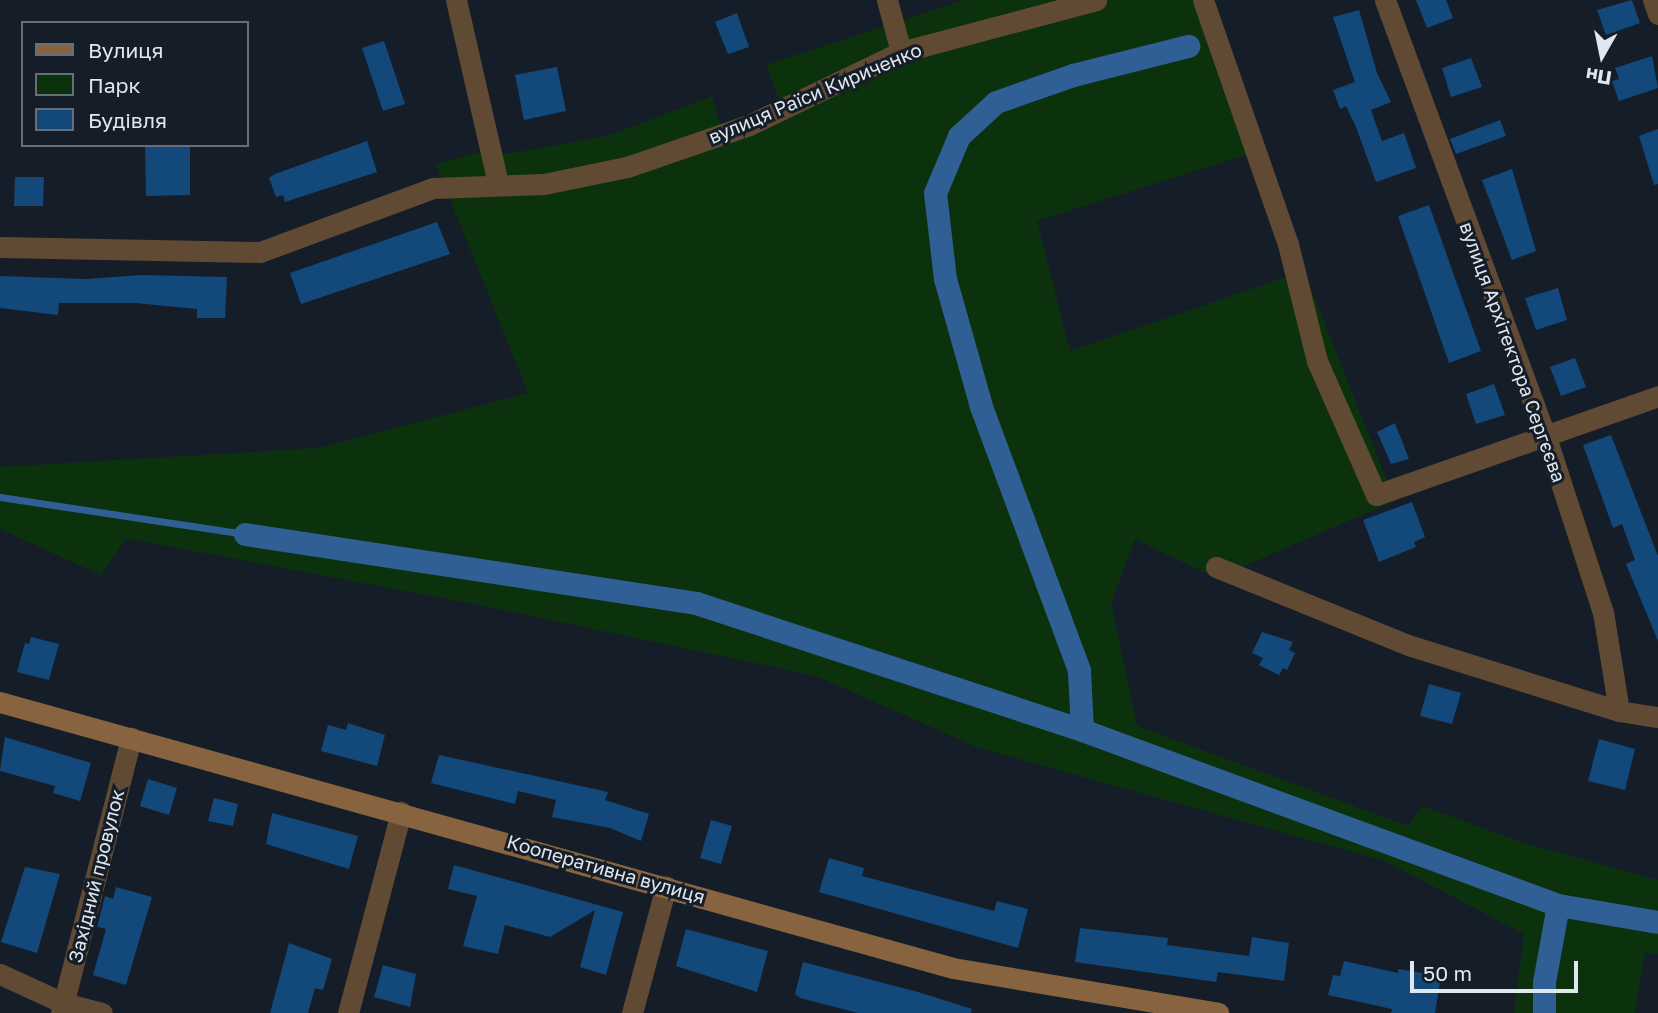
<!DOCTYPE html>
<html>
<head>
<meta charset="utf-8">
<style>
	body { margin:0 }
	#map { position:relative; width:1658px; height:1013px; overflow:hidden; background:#151e28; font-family:"Golos Text",sans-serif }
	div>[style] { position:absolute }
	.green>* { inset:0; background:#0c320d }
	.stream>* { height:7px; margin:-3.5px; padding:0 3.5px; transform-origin:3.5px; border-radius:3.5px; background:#2f5f94 }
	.canal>* { height:23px; margin:-11.5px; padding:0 11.5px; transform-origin:11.5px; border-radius:11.5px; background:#2f5f94 }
	.building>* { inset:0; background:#12487a }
	.street>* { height:21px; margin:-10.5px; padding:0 10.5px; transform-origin:10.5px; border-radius:10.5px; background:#614a34 }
	.secondary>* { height:21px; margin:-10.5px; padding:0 10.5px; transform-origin:10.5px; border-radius:10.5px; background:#87643f }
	span { translate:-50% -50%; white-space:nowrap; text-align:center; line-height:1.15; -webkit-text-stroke:6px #151e28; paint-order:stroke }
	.street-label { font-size:19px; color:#e1e7ee }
	.legend { position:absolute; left:21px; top:21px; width:228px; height:126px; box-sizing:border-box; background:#151e28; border:2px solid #676e77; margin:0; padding:9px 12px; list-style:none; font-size:21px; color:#e1e7ee }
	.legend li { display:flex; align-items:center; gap:14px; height:35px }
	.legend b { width:35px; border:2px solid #676e77 }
	.north { position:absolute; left:1567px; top:21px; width:70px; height:70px; -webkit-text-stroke:5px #151e28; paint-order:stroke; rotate:189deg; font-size:19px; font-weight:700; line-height:28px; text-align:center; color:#e1e7ee }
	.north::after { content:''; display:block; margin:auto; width:24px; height:32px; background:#e1e7ee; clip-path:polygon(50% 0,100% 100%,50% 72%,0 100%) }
	.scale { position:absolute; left:1410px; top:961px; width:168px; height:32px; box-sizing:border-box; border:4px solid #e1e7ee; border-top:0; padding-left:9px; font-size:21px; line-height:24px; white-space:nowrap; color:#e1e7ee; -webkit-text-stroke:5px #151e28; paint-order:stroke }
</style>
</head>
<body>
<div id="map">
	<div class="green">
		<div style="clip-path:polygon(964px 0,1215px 0,1261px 150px,1037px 221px,1070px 351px,1304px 271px,1395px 501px,1216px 578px,1135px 539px,1111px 603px,1137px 726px,1408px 826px,1422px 806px,1524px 843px,1658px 880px,1658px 954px,1645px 953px,1635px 1013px,1514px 1013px,1524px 934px,1385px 861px,979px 748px,816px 676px,479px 605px,126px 538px,101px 575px,0 529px,0 467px,319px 448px,528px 393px,436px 164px,476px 153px,514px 153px,611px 135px,712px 96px,720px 124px,780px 102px,766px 65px)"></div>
	</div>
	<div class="stream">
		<div style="left:0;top:497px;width:248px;rotate:8.6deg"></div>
	</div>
	<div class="canal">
		<div style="left:245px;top:534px;width:456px;rotate:8.7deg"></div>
		<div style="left:696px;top:603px;width:406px;rotate:18.2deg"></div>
		<div style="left:1082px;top:730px;width:507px;rotate:20.19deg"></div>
		<div style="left:1558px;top:905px;width:101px;rotate:9.6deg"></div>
		<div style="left:1082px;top:730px;width:60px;rotate:-92.9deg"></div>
		<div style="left:1079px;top:670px;width:282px;rotate:-110.4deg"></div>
		<div style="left:981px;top:406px;width:132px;rotate:-105.8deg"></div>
		<div style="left:945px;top:279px;width:87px;rotate:-96.6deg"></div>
		<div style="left:935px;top:193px;width:62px;rotate:-67.2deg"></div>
		<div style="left:959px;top:136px;width:50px;rotate:-42.6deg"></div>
		<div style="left:996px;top:102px;width:82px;rotate:-19.3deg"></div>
		<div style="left:1073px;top:75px;width:119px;rotate:-14.2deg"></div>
		<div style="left:1544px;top:1013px;width:31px;rotate:-90deg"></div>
		<div style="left:1544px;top:982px;width:78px;rotate:-79.7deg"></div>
	</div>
	<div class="building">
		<div style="clip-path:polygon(1416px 0,1446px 0,1453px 18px,1427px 28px)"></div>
		<div style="clip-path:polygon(1632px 0,1640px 23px,1606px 35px,1597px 10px)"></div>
		<div style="clip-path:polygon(1359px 10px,1377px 73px,1391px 102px,1371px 110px,1382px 141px,1404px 133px,1416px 168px,1376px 182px,1356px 127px,1346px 106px,1340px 109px,1333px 90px,1355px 82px,1333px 17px)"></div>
		<div style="clip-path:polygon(737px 13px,749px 47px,728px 54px,715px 22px)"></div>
		<div style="clip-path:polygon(384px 41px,405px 104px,383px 111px,362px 48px)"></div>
		<div style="clip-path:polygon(1652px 56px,1658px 88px,1619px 101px,1612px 81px,1619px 79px,1615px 68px)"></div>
		<div style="clip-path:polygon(1471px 58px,1482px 87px,1451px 97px,1442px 68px)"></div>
		<div style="clip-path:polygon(557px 67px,566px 111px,524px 120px,515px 75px)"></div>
		<div style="clip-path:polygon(1500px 120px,1506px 136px,1456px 154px,1450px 139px)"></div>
		<div style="clip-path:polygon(1658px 129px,1658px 184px,1654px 185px,1639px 136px)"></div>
		<div style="clip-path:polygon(367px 141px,377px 172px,285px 202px,283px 195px,276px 197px,269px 178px,275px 174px)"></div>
		<div style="clip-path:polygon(145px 145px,190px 145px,190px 195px,146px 196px)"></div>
		<div style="clip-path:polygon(1512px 169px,1536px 251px,1512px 260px,1482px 180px)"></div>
		<div style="clip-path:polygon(15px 177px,44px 177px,43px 206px,14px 206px)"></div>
		<div style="clip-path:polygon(1429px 205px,1481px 351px,1449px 363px,1398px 216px)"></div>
		<div style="clip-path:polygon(437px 222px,450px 254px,301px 304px,290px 273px)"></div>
		<div style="clip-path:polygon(142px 275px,227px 277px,225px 318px,197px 318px,197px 309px,135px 303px,59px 303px,58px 315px,0 308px,0 276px,85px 279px)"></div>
		<div style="clip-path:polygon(1558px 288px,1567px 320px,1536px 330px,1525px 298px)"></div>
		<div style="clip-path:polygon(1575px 358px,1586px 387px,1561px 396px,1550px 367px)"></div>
		<div style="clip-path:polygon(1494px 384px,1505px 415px,1476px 424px,1466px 394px)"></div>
		<div style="clip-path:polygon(1395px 423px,1409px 459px,1391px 464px,1377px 432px)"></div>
		<div style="clip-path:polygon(1611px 435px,1658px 556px,1658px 641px,1626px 564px,1635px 560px,1622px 524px,1613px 528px,1583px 445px)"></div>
		<div style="clip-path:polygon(1412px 502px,1425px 537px,1414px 542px,1416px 547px,1379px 562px,1363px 520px)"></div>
		<div style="clip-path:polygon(1262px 632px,1293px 642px,1289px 650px,1295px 653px,1287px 670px,1283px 668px,1279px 675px,1259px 665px,1263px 658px,1252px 653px)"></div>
		<div style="clip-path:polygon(31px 637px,59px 644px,49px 680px,17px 672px,25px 643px,29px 644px)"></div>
		<div style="clip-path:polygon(1429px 684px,1461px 693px,1452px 724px,1420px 716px)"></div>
		<div style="clip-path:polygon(348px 723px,385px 735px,377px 766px,321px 751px,328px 725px,346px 730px)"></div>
		<div style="clip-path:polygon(5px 737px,91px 763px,80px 801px,53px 793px,55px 786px,0 771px)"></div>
		<div style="clip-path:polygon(1599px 739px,1635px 749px,1625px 790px,1588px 781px)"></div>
		<div style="clip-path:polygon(439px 755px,608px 792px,605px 800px,649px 814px,641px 841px,610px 828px,552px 817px,556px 800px,518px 791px,515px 804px,431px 783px)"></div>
		<div style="clip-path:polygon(148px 779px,177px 788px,169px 815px,140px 806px)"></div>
		<div style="clip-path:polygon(214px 798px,238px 804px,233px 826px,208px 821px)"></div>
		<div style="clip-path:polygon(272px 813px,358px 836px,349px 869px,266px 844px)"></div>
		<div style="clip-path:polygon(711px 820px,732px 826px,721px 864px,700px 858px)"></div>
		<div style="clip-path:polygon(829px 858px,864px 868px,862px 876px,994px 911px,997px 901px,1028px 909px,1018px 948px,819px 892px)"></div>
		<div style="clip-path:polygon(454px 865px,623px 912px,606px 975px,580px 967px,595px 910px,550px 937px,505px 925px,498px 954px,463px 946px,477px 896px,448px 889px)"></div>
		<div style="clip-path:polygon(25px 867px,60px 874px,37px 953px,1px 942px)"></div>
		<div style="clip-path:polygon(116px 887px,152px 897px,126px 985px,93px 975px,106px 929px,97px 927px,105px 896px,113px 899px)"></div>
		<div style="clip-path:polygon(1080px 928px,1168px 938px,1167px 945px,1249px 956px,1252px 937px,1289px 943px,1284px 981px,1218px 972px,1216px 982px,1075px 962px)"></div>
		<div style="clip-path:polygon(686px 929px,768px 951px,757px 992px,676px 966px)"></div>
		<div style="clip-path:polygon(289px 943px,332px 959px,323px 990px,315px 988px,308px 1013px,270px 1013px)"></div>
		<div style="clip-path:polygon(1344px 961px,1398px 973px,1398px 969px,1441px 976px,1435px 1013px,1391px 1013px,1392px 1009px,1328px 995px,1333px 975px,1340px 976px)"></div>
		<div style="clip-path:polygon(803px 962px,918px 992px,972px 1009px,971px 1013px,858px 1013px,800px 998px,795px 994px)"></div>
		<div style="clip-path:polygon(383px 965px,416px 974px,410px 1007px,374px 997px)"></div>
	</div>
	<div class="street">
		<div style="left:456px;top:0;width:189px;rotate:77.1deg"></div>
		<div style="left:887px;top:0;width:54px;rotate:74.9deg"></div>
		<div style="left:1203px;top:0;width:258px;rotate:70.8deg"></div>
		<div style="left:1288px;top:244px;width:121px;rotate:76.1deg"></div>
		<div style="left:1317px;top:361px;width:146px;rotate:66.2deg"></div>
		<div style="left:1376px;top:495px;width:299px;rotate:-19.3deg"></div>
		<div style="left:1385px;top:0;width:466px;rotate:69.8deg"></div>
		<div style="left:1546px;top:437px;width:184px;rotate:72deg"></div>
		<div style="left:1603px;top:612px;width:100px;rotate:80.8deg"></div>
		<div style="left:1653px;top:0;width:15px;rotate:70deg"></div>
		<div style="left:0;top:247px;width:260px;rotate:1.1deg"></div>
		<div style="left:260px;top:252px;width:184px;rotate:-20.3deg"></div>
		<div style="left:433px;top:188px;width:111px;rotate:-2.1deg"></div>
		<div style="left:544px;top:184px;width:85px;rotate:-11.6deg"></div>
		<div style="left:627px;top:167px;width:129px;rotate:-19deg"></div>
		<div style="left:749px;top:125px;width:169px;rotate:-25.7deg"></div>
		<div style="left:901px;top:52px;width:202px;rotate:-14.9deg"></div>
		<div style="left:1216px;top:567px;width:207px;rotate:22.1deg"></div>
		<div style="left:1408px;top:645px;width:221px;rotate:17.4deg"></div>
		<div style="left:1619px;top:711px;width:39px;rotate:9deg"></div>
		<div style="left:0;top:974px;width:69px;rotate:24.7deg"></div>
		<div style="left:63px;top:1003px;width:40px;rotate:14.4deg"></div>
		<div style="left:61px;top:1013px;width:284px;rotate:-75.7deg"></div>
		<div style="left:348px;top:1013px;width:208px;rotate:-75.2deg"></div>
		<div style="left:632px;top:1013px;width:131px;rotate:-75deg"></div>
	</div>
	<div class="secondary">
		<div style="left:0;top:702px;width:989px;rotate:15.6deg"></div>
		<div style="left:953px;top:968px;width:269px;rotate:9.6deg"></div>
	</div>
	<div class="street-label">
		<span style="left:815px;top:93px;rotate:-23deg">вулиця Раїси Кириченко</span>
		<span style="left:1513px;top:352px;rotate:70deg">вулиця Архітектора Сергєєва</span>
		<span style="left:606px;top:869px;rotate:16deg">Кооперативна вулиця</span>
		<span style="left:96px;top:876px;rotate:-76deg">Західний провулок</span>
	</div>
	<ul class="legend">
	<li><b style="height:9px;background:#87643f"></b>Вулиця</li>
	<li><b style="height:19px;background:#0c320d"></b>Парк</li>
	<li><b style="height:19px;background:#12487a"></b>Будівля</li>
	</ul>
	<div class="north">Пн</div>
	<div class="scale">50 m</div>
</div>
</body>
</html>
